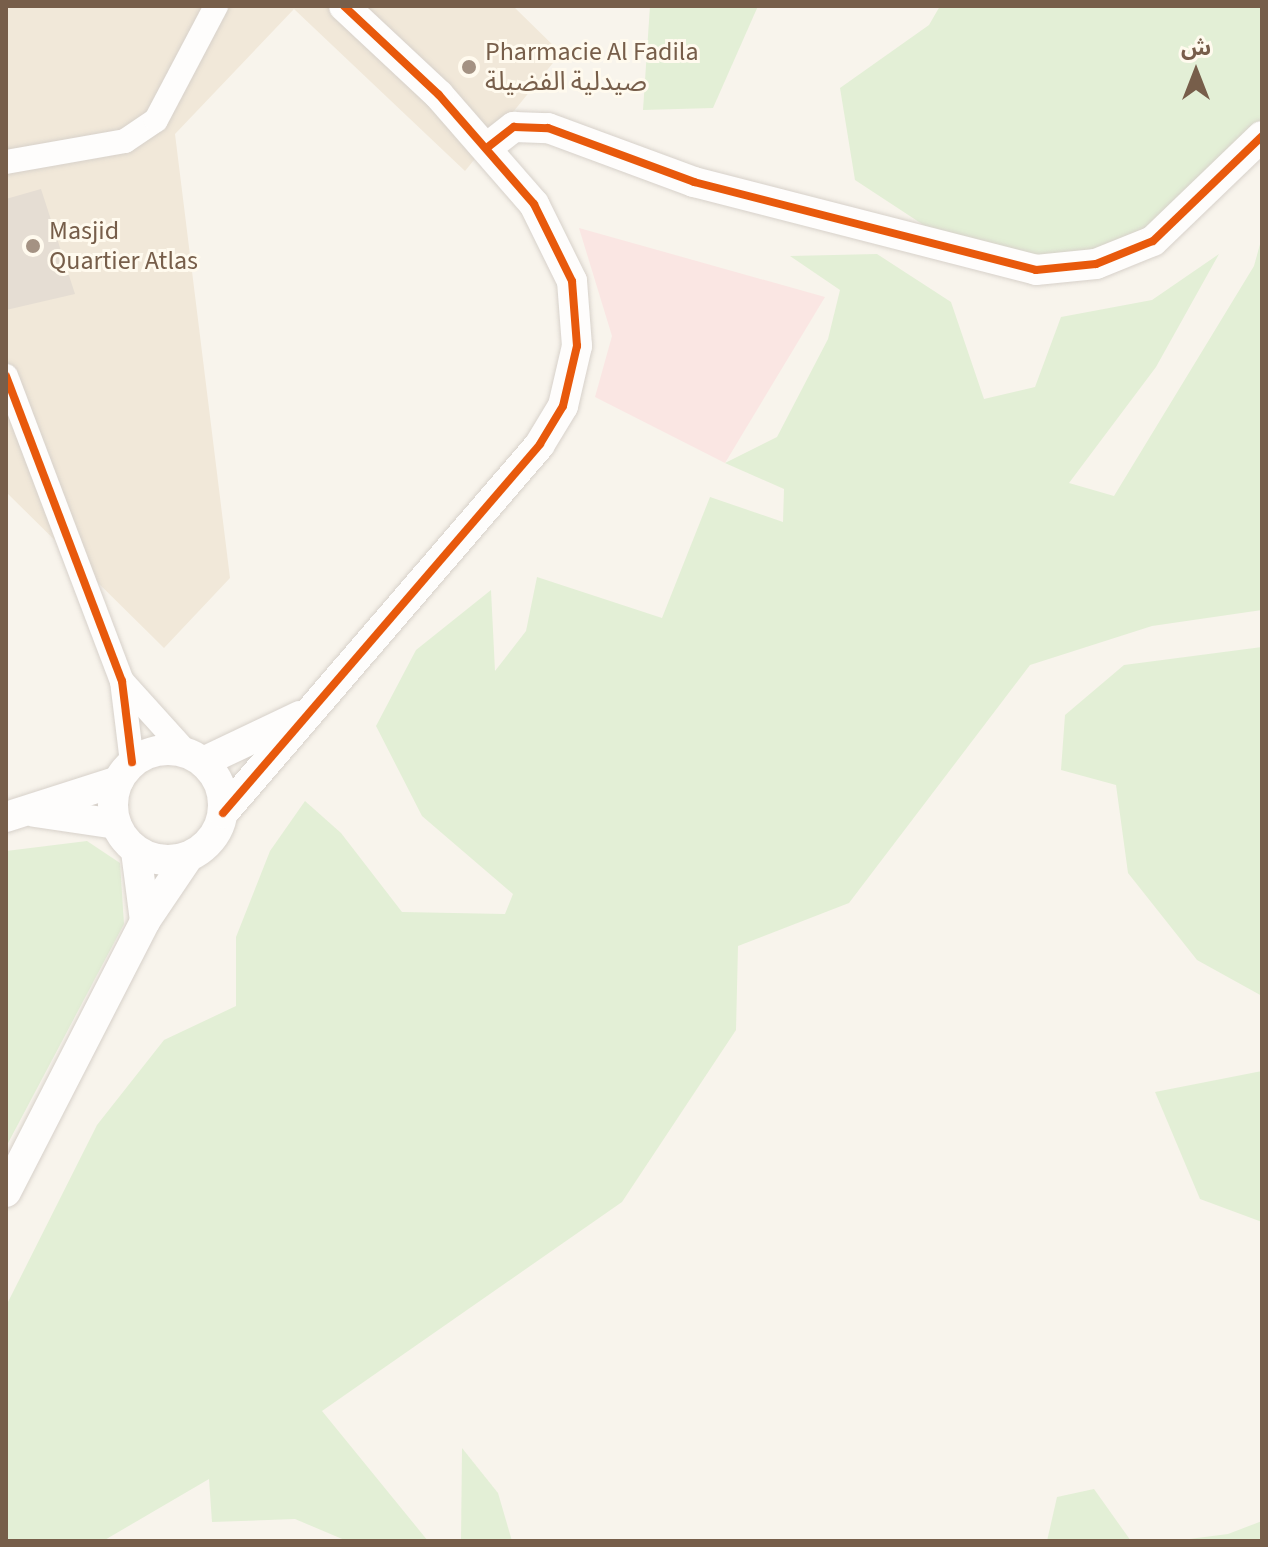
<!DOCTYPE html>
<html>
<head>
<meta charset="utf-8">
<style>
	body { margin:0 }
	#map { position:relative; width:1268px; height:1547px; overflow:hidden; background:#f8f4ec; font-family:"Source Sans 3","Noto Sans Arabic",sans-serif }
	div>[style] { position:absolute }
	.residential>* { inset:0; background:#f1e8d9 }
	.medical>* { inset:0; background:#fae6e3 }
	.green>* { inset:0; background:#e3efd6 }
	.building>* { inset:0; background:#e5ddd3 }
	.roads { filter:drop-shadow(0 0 2px #d7d1ca) drop-shadow(0 0 2px #d7d1ca) }
	.minor>* { height:24px; margin:-12px; padding:0 12px; transform-origin:12px; border-radius:12px; background:#fefdfc }
	.tertiary>* { height:30px; margin:-15px; padding:0 15px; transform-origin:15px; border-radius:15px; background:#fefdfc }
	.tertiary>.ring { margin:-15px; padding:0; box-sizing:content-box; background:none; border:30px solid #fefdfc; border-radius:50% }
	.cycleway>* { height:8px; margin:-4px; padding:0 4px; transform-origin:4px; border-radius:4px; background:#e8590c }
	.dots>* { width:22px; height:22px; translate:-50% -50%; box-sizing:border-box; border:4px solid #fffaee; border-radius:50% }
	span { translate:-50% -50%; white-space:nowrap; text-align:center; line-height:1.15; -webkit-text-stroke:6px #fffaee; paint-order:stroke }
	.poi-label { font-size:26px; color:#775e4a }
	.left { translate:0 -50%; text-align:left }
	.frame { position:absolute; inset:0; border:8px solid #775e4a; pointer-events:none }
	.north { position:absolute; left:1156px; top:32px; width:80px; height:80px; -webkit-text-stroke:6px #fffaee; paint-order:stroke; rotate:0deg; font-size:22px; font-weight:700; line-height:32px; text-align:center; color:#775e4a }
	.north::after { content:''; display:block; margin:auto; width:28px; height:36px; background:#775e4a; clip-path:polygon(50% 0,100% 100%,50% 72%,0 100%) }
</style>
</head>
<body>
<div id="map">
	<div class="residential">
		<div style="clip-path:polygon(6px 6px,513px 6px,561px 53px,465px 171px,294px 9px,175px 134px,230px 578px,164px 648px,6px 492px)"></div>
	</div>
	<div class="medical">
		<div style="clip-path:polygon(579px 228px,825px 297px,725px 463px,595px 397px,612px 336px)"></div>
	</div>
	<div class="green">
		<div style="clip-path:polygon(650px 6px,758px 6px,713px 108px,643px 110px)"></div>
		<div style="clip-path:polygon(940px 6px,1262px 6px,1262px 146px,1208px 193px,1095px 256px,1022px 265px,951px 243px,855px 180px,840px 88px,929px 25px)"></div>
		<div style="clip-path:polygon(1262px 237px,1262px 610px,1152px 626px,1030px 665px,849px 903px,738px 946px,736px 1030px,622px 1202px,322px 1411px,428px 1541px,347px 1541px,295px 1519px,212px 1522px,209px 1479px,103px 1541px,6px 1541px,6px 1306px,97px 1125px,164px 1040px,236px 1006px,236px 937px,270px 851px,305px 801px,341px 833px,402px 912px,505px 914px,513px 894px,422px 816px,376px 726px,416px 650px,491px 590px,495px 671px,526px 631px,537px 577px,662px 618px,710px 497px,783px 522px,784px 489px,725px 463px,777px 437px,828px 339px,840px 290px,790px 256px,877px 254px,951px 302px,984px 399px,1035px 387px,1061px 317px,1152px 300px,1219px 254px,1156px 367px,1069px 483px,1114px 496px,1254px 266px)"></div>
		<div style="clip-path:polygon(1262px 647px,1262px 996px,1197px 960px,1128px 873px,1116px 785px,1061px 770px,1065px 715px,1124px 665px)"></div>
		<div style="clip-path:polygon(87px 841px,120px 863px,124px 924px,6px 1147px,6px 851px)"></div>
		<div style="clip-path:polygon(1262px 1071px,1262px 1222px,1200px 1199px,1155px 1092px)"></div>
		<div style="clip-path:polygon(462px 1448px,498px 1493px,512px 1541px,461px 1541px)"></div>
		<div style="clip-path:polygon(1094px 1489px,1131px 1541px,1047px 1541px,1057px 1497px)"></div>
		<div style="clip-path:polygon(1262px 1521px,1262px 1541px,1174px 1541px,1228px 1534px)"></div>
	</div>
	<div class="building">
		<div style="clip-path:polygon(41px 189px,75px 294px,6px 310px,6px 199px)"></div>
	</div>
	<div class="roads">
		<div class="minor">
			<div style="left:6px;top:162px;width:121px;rotate:-10deg"></div>
			<div style="left:125px;top:141px;width:37px;rotate:-34deg"></div>
			<div style="left:156px;top:120px;width:129px;rotate:-62.2deg"></div>
			<div style="left:6px;top:376px;width:326px;rotate:69.2deg"></div>
			<div style="left:122px;top:681px;width:82px;rotate:83deg"></div>
			<div style="left:122px;top:681px;width:97px;rotate:47.9deg"></div>
		</div>
		<div class="tertiary">
			<div style="left:488px;top:147px;width:33px;rotate:-38deg"></div>
			<div style="left:514px;top:127px;width:34px;rotate:2deg"></div>
			<div style="left:548px;top:128px;width:156px;rotate:20.3deg"></div>
			<div style="left:694px;top:182px;width:353px;rotate:14.4deg"></div>
			<div style="left:1036px;top:270px;width:60px;rotate:-5.7deg"></div>
			<div style="left:1096px;top:264px;width:61px;rotate:-22deg"></div>
			<div style="left:1153px;top:241px;width:151px;rotate:-43.9deg"></div>
			<div class="ring" style="left:113px;top:750px;width:80px;height:80px"></div>
			<div style="left:203px;top:762px;width:107px;rotate:-25.4deg"></div>
			<div style="left:35px;top:812px;width:82px;rotate:8.4deg"></div>
			<div style="left:223px;top:813px;width:486px;rotate:-49.3deg"></div>
			<div style="left:540px;top:444px;width:44px;rotate:-58.8deg"></div>
			<div style="left:563px;top:406px;width:62px;rotate:-76.9deg"></div>
			<div style="left:577px;top:346px;width:65px;rotate:-94.4deg"></div>
			<div style="left:572px;top:281px;width:86px;rotate:-116.3deg"></div>
			<div style="left:534px;top:204px;width:145px;rotate:-131.1deg"></div>
			<div style="left:439px;top:95px;width:130px;rotate:-136.9deg"></div>
			<div style="left:6px;top:817px;width:118px;rotate:-17.8deg"></div>
			<div style="left:136px;top:851px;width:71px;rotate:82.7deg"></div>
			<div style="left:6px;top:1192px;width:305px;rotate:-62.8deg"></div>
			<div style="left:145px;top:921px;width:78px;rotate:-55.9deg"></div>
		</div>
	</div>
	<div class="cycleway">
		<div style="left:488px;top:147px;width:33px;rotate:-38deg"></div>
		<div style="left:514px;top:127px;width:34px;rotate:2deg"></div>
		<div style="left:548px;top:128px;width:156px;rotate:20.3deg"></div>
		<div style="left:694px;top:182px;width:353px;rotate:14.4deg"></div>
		<div style="left:1036px;top:270px;width:60px;rotate:-5.7deg"></div>
		<div style="left:1096px;top:264px;width:61px;rotate:-22deg"></div>
		<div style="left:1153px;top:241px;width:151px;rotate:-43.9deg"></div>
		<div style="left:6px;top:376px;width:326px;rotate:69.2deg"></div>
		<div style="left:122px;top:681px;width:82px;rotate:83deg"></div>
		<div style="left:223px;top:813px;width:486px;rotate:-49.3deg"></div>
		<div style="left:540px;top:444px;width:44px;rotate:-58.8deg"></div>
		<div style="left:563px;top:406px;width:62px;rotate:-76.9deg"></div>
		<div style="left:577px;top:346px;width:65px;rotate:-94.4deg"></div>
		<div style="left:572px;top:281px;width:86px;rotate:-116.3deg"></div>
		<div style="left:534px;top:204px;width:145px;rotate:-131.1deg"></div>
		<div style="left:439px;top:95px;width:130px;rotate:-136.9deg"></div>
	</div>
	<div class="dots">
		<div style="left:469px;top:67px;background:#a49283"></div>
		<div style="left:33px;top:246px;background:#a49283"></div>
	</div>
	<div class="poi-label">
		<span class="left" style="left:485px;top:67px">Pharmacie Al Fadila<br>صيدلية الفضيلة</span>
		<span class="left" style="left:49px;top:246px">Masjid<br>Quartier Atlas</span>
	</div>
	<div class="frame"></div>
	<div class="north">ش</div>
</div>
</body>
</html>
